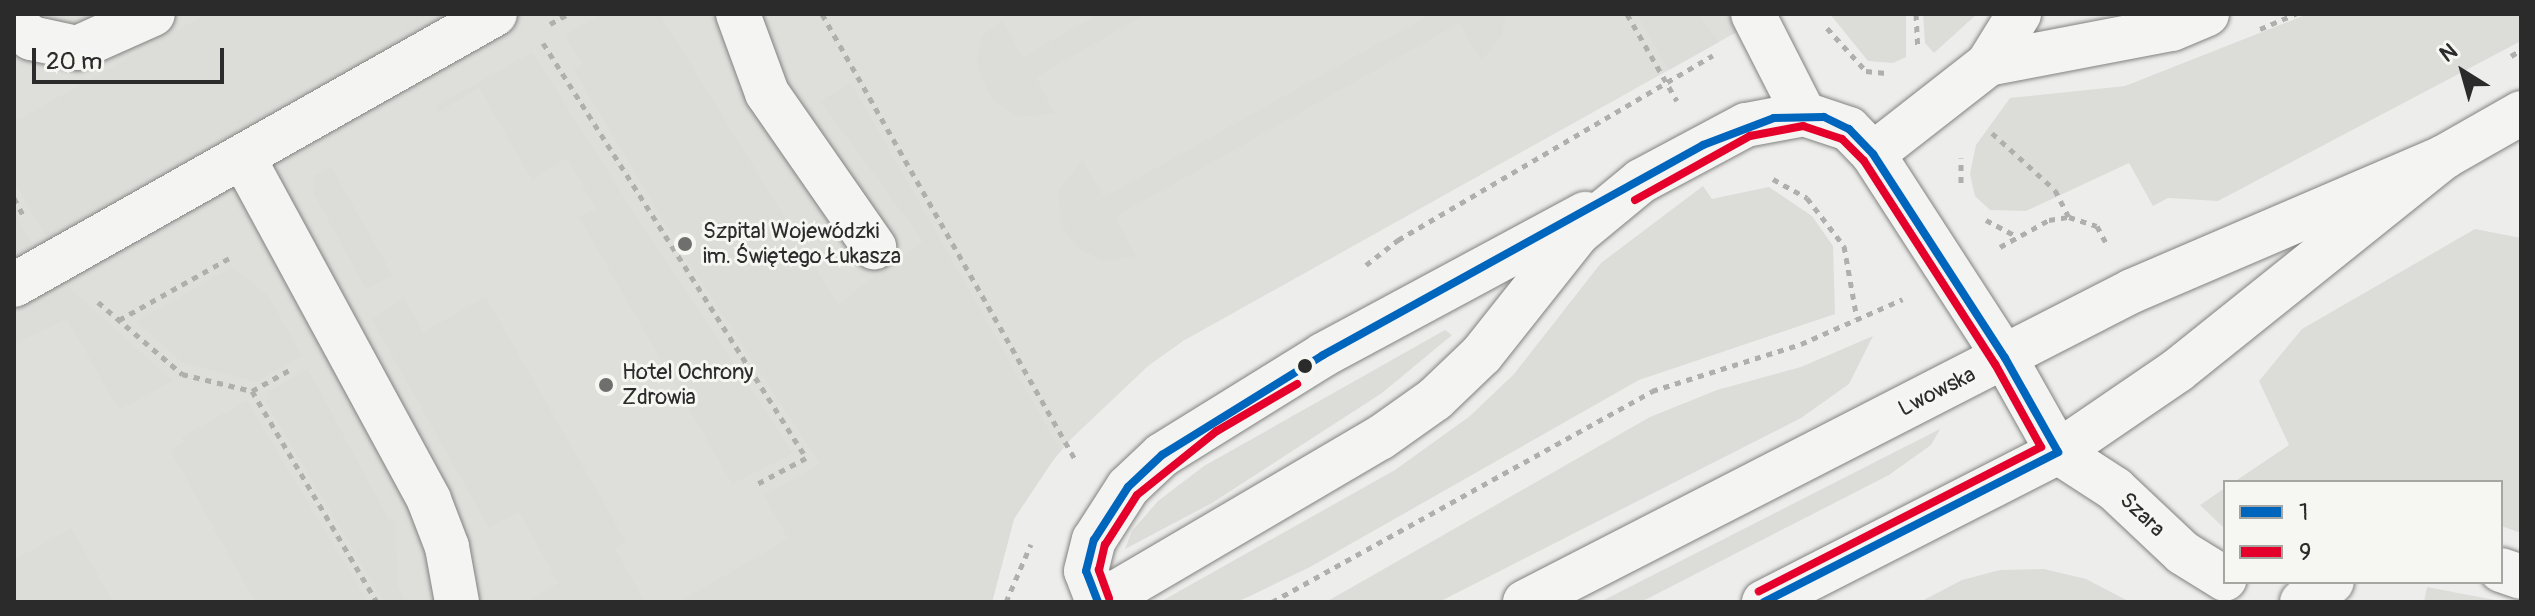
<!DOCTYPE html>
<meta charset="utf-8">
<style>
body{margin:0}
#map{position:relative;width:2535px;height:616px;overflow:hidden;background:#ededeb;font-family:Pangolin,sans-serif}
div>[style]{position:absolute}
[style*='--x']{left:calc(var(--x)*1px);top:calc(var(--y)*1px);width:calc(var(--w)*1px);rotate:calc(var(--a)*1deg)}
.built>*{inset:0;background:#dededb}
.green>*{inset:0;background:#dcdcd9}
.path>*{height:5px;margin-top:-2.5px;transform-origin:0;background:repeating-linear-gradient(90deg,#afafae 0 6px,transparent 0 12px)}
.roads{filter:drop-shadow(0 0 2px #828281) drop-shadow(0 0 2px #828281)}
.minor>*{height:44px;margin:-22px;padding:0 22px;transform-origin:22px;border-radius:22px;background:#f4f4f2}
.major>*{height:44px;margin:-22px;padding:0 22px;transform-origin:22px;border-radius:22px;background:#f4f4f2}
.bus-1>*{height:8px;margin:-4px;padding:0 4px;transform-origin:4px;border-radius:4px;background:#0065bd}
.bus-2>*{height:8px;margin:-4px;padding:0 4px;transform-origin:4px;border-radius:4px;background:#e4002b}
.dots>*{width:22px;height:22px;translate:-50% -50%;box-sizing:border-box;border:4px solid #f6f6f2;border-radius:50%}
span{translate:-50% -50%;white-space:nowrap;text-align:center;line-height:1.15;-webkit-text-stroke:6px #f6f6f2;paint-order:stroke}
.poi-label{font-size:22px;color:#2b2b2b}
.left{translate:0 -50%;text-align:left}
.street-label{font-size:22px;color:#2b2b2b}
.frame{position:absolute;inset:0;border:16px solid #2b2b2b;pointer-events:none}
.legend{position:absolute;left:2223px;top:480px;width:280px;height:104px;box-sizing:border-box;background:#f6f6f2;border:2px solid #a5a5a2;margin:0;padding:10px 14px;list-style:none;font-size:24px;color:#2b2b2b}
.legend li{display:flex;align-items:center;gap:16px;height:40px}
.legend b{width:40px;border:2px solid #a5a5a2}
.north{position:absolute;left:2423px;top:32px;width:80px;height:80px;-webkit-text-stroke:6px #f6f6f2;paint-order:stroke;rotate:323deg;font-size:22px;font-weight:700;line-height:32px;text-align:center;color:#2b2b2b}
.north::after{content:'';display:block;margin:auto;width:28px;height:36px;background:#2b2b2b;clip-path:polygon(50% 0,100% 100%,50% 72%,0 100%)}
.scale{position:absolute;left:32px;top:48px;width:192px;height:36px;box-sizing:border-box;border:4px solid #2b2b2b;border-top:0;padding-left:10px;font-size:24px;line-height:28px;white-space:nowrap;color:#2b2b2b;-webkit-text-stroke:6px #f6f6f2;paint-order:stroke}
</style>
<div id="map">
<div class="built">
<i style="clip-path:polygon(14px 14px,1769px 14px,1183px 341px,1148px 366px,1072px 438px,1031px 487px,1014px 519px,992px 602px,14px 602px)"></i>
</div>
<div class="green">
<i style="clip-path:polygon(206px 14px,446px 14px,47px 238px,14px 182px,14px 114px,18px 120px)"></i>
<i style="clip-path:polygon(601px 14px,660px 14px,838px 304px,923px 241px,820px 101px,851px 83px,1060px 450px,1014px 519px,992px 602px,679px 602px,788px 539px,764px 495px,820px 464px,688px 262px,574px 70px,582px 64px,565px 36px)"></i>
<i style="clip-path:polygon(1099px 14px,1146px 14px,1036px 77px,1055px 114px,1016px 117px,991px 98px,976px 63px,982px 37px,992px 27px,1002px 21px,1023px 57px)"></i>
<i style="clip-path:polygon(1431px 14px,1504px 14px,1505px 19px,1502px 35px,1481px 61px,1459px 23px,1115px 217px,1136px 256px,1104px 261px,1080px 250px,1069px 237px,1060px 220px,1059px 190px,1082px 160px,1104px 197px)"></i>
<i style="clip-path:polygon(1637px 14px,1699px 14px,1719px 42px,1669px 70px)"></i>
<i style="clip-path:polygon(1830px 14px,1906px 14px,1906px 57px,1893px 63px,1868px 61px)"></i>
<i style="clip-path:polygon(1923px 14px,1977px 14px,1934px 53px,1925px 43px)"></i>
<i style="clip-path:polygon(2308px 14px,2521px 14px,2521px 41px,2218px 201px,2168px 198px,2153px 206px,2129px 163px,2026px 211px,1990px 210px,1975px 196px,1970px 174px,1976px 145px,2010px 98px,2125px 86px)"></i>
<i style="clip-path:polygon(532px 52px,638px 219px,793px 453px,732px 484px,579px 217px,596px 209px,567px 158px,532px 180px,479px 88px,439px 112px,436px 106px)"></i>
<i style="clip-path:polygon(331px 167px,393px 276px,366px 289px,314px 194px,313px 176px)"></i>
<i style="clip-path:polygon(1703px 186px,1712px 199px,1769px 187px,1812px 216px,1833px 246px,1835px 314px,1639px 380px,1310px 567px,1248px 597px,1236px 602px,1160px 602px,1395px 470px,1470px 416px,1514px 374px,1601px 263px)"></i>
<i style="clip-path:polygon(14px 212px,33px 246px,14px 256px)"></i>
<i style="clip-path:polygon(2475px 229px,2521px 238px,2521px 533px,2501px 526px,2501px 482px,2234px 482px,2289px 445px,2259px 381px,2302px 329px)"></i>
<i style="clip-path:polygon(232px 267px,268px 295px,302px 356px,256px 382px,183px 363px,136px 322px)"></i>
<i style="clip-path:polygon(69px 287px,173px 381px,119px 410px,67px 319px,14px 344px,14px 317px)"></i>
<i style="clip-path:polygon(486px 297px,626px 542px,615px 549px,645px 602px,528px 602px,558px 583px,519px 512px,489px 528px,371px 318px,404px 298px,423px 332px)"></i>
<i style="clip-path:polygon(1445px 330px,1452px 335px,1382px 393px,1212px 503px,1125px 549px,1132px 531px,1158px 501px,1204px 466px)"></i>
<i style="clip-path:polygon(1873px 336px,1849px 384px,1801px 418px,1439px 602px,1326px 602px,1650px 417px,1717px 390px,1801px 367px)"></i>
<i style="clip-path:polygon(308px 369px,389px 520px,395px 518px,398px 587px,406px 602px,384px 602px,266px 402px,269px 391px)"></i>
<i style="clip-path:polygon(247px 401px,368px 602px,255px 602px,170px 450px,184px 442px,181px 437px)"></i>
<i style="clip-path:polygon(1940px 429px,1931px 445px,1889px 475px,1641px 602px,1600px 602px)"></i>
<i style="clip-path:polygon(2225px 488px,2225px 529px,2200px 505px)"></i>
<i style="clip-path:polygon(71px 528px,113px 602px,14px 602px,14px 560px)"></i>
<i style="clip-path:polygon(2044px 569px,2086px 579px,2130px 602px,1920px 602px,1962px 580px,2000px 570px)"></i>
<i style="clip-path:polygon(2427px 587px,2505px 602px,2424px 602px)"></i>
</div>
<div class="path">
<i style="--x:822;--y:14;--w:514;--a:60.39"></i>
<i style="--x:1627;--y:14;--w:100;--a:60.1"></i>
<i style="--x:1916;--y:14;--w:33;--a:87"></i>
<i style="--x:550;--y:24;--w:21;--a:-29"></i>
<i style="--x:1827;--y:28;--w:58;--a:47.8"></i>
<i style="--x:1866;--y:71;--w:20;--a:6"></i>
<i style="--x:2260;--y:29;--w:39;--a:-23"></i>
<i style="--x:543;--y:43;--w:491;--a:57.6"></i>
<i style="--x:806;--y:458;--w:55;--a:152"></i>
<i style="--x:2511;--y:56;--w:12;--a:-31"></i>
<i style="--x:1992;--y:133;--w:85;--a:42.1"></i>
<i style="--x:2055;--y:190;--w:30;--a:63"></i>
<i style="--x:1773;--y:179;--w:39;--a:29"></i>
<i style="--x:1807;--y:198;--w:61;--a:52.4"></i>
<i style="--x:1844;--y:246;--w:74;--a:79.9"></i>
<i style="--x:1961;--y:183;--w:25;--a:-90"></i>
<i style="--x:14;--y:198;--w:19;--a:62"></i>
<i style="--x:1986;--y:220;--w:34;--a:28"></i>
<i style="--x:2000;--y:247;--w:56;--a:-28.9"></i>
<i style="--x:2049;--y:220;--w:20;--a:-9"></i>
<i style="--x:2069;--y:217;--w:29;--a:18"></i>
<i style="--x:2097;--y:226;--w:19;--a:62"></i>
<i style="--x:1366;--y:265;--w:41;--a:-38"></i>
<i style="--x:1398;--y:240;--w:365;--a:-30.4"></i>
<i style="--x:98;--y:302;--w:111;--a:40.6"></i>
<i style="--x:182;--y:374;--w:72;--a:13.7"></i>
<i style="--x:252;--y:391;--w:245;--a:59.4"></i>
<i style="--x:119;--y:320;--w:131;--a:-29.3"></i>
<i style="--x:252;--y:391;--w:47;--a:-29.3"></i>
<i style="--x:1006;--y:602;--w:63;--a:-66.7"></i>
<i style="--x:1272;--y:602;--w:435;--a:-29"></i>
<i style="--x:1652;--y:391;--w:156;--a:-17.5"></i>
<i style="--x:1801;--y:344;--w:111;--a:-23.8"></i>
</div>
<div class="roads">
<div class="minor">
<i style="--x:738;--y:14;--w:84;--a:69.8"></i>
<i style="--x:767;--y:93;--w:188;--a:55.2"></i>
<i style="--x:1753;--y:14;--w:112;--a:63"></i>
<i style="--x:14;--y:24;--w:22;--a:39"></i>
<i style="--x:31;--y:38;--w:47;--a:12.3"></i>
<i style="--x:77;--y:48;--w:83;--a:-24.1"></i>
<i style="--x:1988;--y:64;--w:187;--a:-10.8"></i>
<i style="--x:2172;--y:29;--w:38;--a:-23"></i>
<i style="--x:1873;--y:154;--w:146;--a:-38"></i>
<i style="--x:1988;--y:64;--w:59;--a:-58.2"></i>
<i style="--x:243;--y:157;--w:390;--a:61.5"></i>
<i style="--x:429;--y:500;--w:50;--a:69"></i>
<i style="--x:447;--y:547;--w:56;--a:79.7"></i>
<i style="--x:14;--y:285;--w:552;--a:-29.4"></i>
<i style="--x:2501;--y:570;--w:21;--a:19"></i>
<i style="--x:1098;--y:602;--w:33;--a:-111"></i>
<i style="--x:1086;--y:571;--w:32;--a:-76"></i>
<i style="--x:1094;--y:540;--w:63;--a:-57.3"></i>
<i style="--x:1128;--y:487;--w:47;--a:-43.3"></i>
<i style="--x:1162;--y:455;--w:190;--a:-31.8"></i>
<i style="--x:1323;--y:355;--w:298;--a:-28.3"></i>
<i style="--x:1100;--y:602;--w:324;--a:-30.4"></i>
<i style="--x:1380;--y:438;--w:67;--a:-35.3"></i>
<i style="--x:1435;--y:399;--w:65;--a:-43.8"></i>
<i style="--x:1482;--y:354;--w:154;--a:-51.6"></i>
<i style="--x:1578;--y:233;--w:82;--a:-39.5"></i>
<i style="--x:1641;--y:181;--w:119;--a:-28.1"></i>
<i style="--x:1746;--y:125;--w:59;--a:-10.7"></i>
<i style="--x:1804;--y:114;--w:47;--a:18.4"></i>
<i style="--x:1849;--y:129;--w:35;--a:46"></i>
<i style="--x:1873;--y:154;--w:243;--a:57.1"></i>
<i style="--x:2005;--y:358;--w:108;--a:60.6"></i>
<i style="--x:2058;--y:452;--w:68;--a:33"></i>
<i style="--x:2115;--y:489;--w:93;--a:43.3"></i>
<i style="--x:2183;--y:553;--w:49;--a:31.8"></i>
<i style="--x:2302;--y:602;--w:36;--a:-34"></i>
</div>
<div class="major">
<i style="--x:1525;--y:602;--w:682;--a:-27.13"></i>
<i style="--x:2132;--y:291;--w:340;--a:-23.2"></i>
<i style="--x:1764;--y:602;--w:330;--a:-27"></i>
<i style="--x:2058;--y:452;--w:145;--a:-34.3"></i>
<i style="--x:2178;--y:370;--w:341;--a:-38.7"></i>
<i style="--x:2444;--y:157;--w:89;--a:-29.7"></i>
</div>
</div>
<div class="bus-1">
<i style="--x:1098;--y:602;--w:33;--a:-111"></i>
<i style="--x:1086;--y:571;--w:32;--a:-76"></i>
<i style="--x:1094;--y:540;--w:63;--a:-57.3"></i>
<i style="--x:1128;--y:487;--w:47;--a:-43.3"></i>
<i style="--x:1162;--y:455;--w:190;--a:-31.8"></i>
<i style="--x:1323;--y:355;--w:434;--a:-28.9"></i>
<i style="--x:1703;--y:145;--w:76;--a:-20.8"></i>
<i style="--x:1774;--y:118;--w:50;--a:-1.1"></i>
<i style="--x:1824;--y:117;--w:28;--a:26"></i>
<i style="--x:1849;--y:129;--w:35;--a:46"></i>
<i style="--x:1873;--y:154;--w:243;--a:57.1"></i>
<i style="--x:2005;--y:358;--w:108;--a:60.6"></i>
<i style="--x:1764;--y:602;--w:330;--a:-27"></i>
</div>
<div class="bus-2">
<i style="--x:1635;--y:200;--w:132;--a:-29.1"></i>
<i style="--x:1750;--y:136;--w:54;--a:-10.7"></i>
<i style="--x:1803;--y:126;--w:41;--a:18.4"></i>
<i style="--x:1842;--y:139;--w:31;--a:45"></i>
<i style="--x:1864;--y:161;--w:242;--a:57.2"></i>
<i style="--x:1995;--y:364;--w:95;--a:61"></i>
<i style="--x:2041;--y:447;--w:317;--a:152.9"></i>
<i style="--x:1109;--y:598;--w:30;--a:-110"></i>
<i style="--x:1099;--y:570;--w:26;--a:-77"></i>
<i style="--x:1105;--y:545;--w:59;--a:-57.4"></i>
<i style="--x:1137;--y:495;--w:102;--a:-38.7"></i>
<i style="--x:1217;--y:431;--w:93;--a:-30.4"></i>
</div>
<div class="dots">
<i style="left:685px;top:244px;background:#6f6f6e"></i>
<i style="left:1305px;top:366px;background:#2b2b2b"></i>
<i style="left:606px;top:385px;background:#6f6f6e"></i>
</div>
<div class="poi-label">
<span class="left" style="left:703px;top:244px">Szpital Wojewódzki<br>im. Świętego Łukasza</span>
<span class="left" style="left:622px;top:385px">Hotel Ochrony<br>Zdrowia</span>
</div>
<div class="street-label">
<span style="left:1937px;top:392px;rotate:-27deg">Lwowska</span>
<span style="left:2142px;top:515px;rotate:44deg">Szara</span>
</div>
<div class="frame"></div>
<ul class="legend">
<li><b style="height:10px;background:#0065bd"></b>1</li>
<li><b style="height:10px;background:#e4002b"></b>9</li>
</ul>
<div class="north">N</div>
<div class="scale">20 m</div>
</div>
